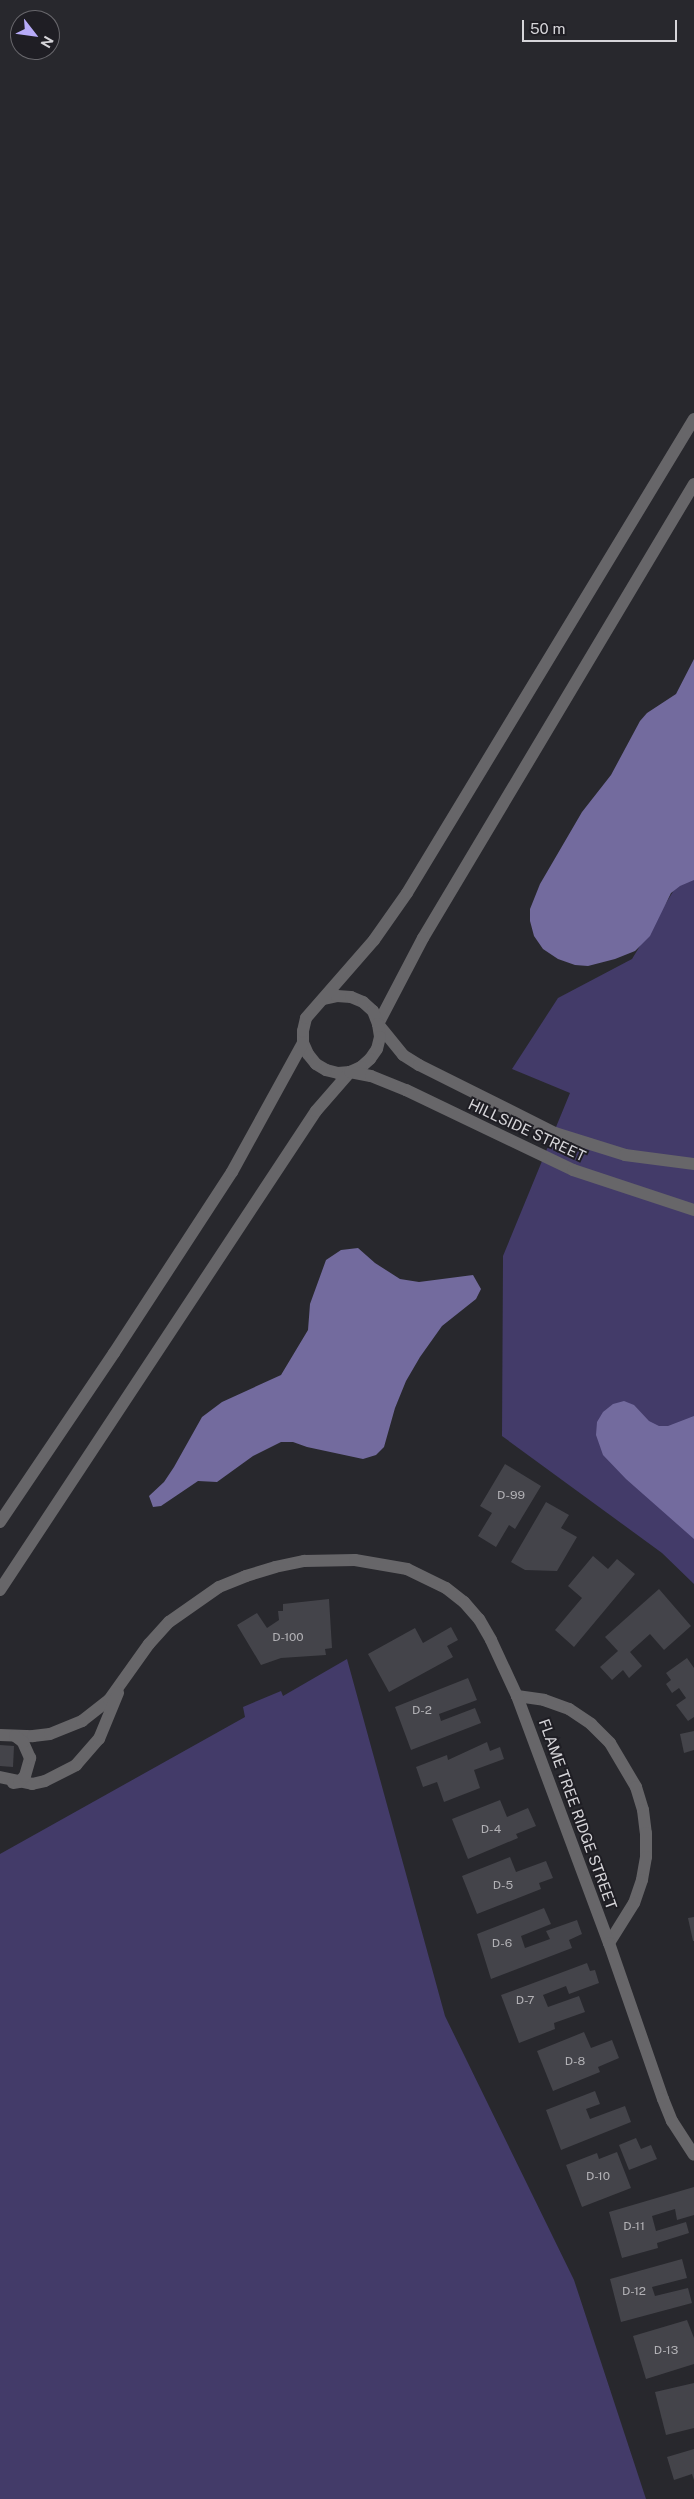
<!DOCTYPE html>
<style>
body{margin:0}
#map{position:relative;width:694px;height:2499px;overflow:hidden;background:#28282d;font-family:"Public Sans",sans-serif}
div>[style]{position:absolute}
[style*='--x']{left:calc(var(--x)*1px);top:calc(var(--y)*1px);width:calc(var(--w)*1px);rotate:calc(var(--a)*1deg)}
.green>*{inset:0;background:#433b69}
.water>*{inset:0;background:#736b9e}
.building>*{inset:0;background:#44444a}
.minor>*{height:12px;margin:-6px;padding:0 6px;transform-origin:6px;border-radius:6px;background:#676669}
span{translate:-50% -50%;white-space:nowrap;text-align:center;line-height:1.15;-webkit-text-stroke:4px #1f1e24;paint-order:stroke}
.number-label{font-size:12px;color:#b2b1b5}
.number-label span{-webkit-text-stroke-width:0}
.street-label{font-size:15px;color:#d6d5d9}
.north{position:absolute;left:10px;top:10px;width:50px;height:50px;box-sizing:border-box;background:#1f1e24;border:1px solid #68676c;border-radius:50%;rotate:120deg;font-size:14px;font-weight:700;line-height:20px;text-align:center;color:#d6d5d9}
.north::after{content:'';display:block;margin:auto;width:18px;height:22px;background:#b7abf8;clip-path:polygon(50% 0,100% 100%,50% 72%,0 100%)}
.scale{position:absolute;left:522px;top:20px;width:155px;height:22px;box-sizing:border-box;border:2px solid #d6d5d9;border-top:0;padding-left:6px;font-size:15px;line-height:18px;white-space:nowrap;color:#d6d5d9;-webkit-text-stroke:4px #1f1e24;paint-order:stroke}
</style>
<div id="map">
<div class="green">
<i style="clip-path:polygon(694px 857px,694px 1584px,662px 1553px,502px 1436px,503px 1256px,570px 1093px,512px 1069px,558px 998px,632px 959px)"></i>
<i style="clip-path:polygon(347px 1659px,445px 2016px,574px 2280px,646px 2499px,0 2499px,0 1854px,245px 1717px,243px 1707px,281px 1691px,283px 1696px)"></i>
</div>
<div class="water">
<i style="clip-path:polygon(694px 659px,694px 880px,680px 886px,671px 893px,650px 936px,635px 951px,615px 959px,588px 966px,575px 965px,558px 959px,543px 949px,534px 936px,530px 921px,530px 909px,540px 884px,582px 812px,611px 775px,640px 721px,647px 713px,676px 694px)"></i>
<i style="clip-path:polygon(358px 1248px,375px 1263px,400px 1279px,419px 1282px,473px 1275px,481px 1289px,476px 1299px,442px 1326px,420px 1357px,406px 1381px,395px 1408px,384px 1447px,376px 1455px,363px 1459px,307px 1447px,293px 1442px,281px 1442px,253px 1456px,217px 1482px,198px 1481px,161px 1506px,153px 1507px,149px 1496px,164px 1482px,174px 1467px,202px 1417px,222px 1402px,281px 1375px,308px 1330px,310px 1304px,326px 1260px,341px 1250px)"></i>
<i style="clip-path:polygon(624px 1401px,634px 1405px,649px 1421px,659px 1426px,668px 1426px,694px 1416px,694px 1539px,626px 1479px,603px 1455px,596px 1435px,597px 1422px,603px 1412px,613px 1404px)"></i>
</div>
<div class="building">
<i style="clip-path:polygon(505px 1464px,541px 1486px,515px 1529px,509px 1525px,496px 1547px,478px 1536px,492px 1513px,480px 1506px)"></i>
<i style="clip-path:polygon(546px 1502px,569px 1515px,561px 1528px,577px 1537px,557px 1571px,525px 1570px,511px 1562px)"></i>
<i style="clip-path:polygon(593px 1556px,608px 1569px,617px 1559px,635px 1574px,574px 1647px,555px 1630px,582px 1598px,568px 1586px)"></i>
<i style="clip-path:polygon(659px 1589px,691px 1626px,664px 1650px,650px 1634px,630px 1652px,642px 1666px,629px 1678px,623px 1670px,612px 1680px,600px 1667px,618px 1651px,605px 1637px)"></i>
<i style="clip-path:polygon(329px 1599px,332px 1648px,325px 1649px,326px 1655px,281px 1658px,261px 1665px,237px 1625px,257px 1613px,267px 1628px,279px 1620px,278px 1611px,283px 1611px,283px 1604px)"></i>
<i style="clip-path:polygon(451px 1627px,458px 1640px,447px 1646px,453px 1657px,389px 1692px,368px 1654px,415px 1628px,423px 1643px)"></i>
<i style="clip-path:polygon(687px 1658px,694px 1668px,694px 1717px,688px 1721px,676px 1705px,686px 1698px,679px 1688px,672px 1693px,666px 1684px,671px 1680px,666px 1673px)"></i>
<i style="clip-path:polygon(468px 1678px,477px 1700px,439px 1714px,441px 1721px,475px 1708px,481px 1723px,411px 1750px,395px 1707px)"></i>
<i style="clip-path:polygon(694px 1731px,694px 1750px,684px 1753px,680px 1734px)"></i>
<i style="clip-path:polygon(487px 1742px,490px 1751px,500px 1747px,504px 1759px,474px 1770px,480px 1788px,444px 1802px,437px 1782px,423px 1787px,416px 1767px,447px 1755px,448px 1760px)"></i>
<i style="clip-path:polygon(0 1745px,14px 1746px,13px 1767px,0 1766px)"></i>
<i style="clip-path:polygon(500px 1800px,507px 1817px,528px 1808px,536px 1826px,516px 1834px,518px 1838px,468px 1859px,452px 1819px)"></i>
<i style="clip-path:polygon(510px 1857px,516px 1872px,546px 1861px,553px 1878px,539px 1883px,541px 1889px,477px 1914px,462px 1876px)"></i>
<i style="clip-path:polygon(544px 1908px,551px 1924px,521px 1936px,525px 1948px,550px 1939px,546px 1931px,577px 1920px,582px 1934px,569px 1940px,572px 1948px,491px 1979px,477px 1934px)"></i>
<i style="clip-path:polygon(694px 1917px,694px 1941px,693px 1941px,688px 1918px)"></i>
<i style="clip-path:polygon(587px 1963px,590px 1971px,595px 1970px,599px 1983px,569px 1994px,566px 1986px,543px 1995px,548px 2007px,579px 1996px,585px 2012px,554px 2023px,555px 2029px,519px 2043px,501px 1995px)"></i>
<i style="clip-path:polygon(584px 2032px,591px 2048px,612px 2040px,619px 2058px,598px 2067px,600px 2072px,553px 2091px,537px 2051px)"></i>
<i style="clip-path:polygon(595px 2091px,600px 2104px,586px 2109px,590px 2119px,625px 2106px,631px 2122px,561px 2150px,546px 2110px)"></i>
<i style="clip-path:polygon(636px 2138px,641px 2149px,651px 2145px,657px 2159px,629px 2170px,619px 2145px)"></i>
<i style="clip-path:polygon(617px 2152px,631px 2188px,582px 2207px,566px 2165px,597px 2153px,599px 2159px)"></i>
<i style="clip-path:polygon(694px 2187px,694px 2215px,677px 2220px,675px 2209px,652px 2216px,656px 2231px,686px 2222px,689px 2233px,657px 2243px,658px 2248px,622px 2258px,609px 2212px)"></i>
<i style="clip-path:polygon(682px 2259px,687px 2278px,652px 2287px,655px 2296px,688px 2288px,692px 2303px,621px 2322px,610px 2279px)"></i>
<i style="clip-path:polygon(687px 2320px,694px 2338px,694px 2364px,646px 2379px,633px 2336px)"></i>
<i style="clip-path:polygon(694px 2383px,694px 2428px,666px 2435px,655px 2392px)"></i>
<i style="clip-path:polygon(694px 2449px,694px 2480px,692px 2474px,674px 2480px,667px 2457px)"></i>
</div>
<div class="minor">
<i style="--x:694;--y:484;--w:529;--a:120.83"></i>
<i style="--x:423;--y:938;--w:97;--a:117.6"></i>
<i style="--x:378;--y:1024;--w:40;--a:51"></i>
<i style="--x:403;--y:1055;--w:19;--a:32"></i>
<i style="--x:419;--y:1065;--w:152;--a:26.6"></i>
<i style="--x:555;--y:1133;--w:73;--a:17.4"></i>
<i style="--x:625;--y:1155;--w:70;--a:7.4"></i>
<i style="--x:324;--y:999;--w:13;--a:-13"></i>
<i style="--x:337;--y:996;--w:14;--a:4"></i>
<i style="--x:351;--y:997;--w:13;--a:23"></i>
<i style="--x:363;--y:1002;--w:13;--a:42"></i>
<i style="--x:373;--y:1011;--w:14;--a:69"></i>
<i style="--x:378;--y:1024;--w:13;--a:81"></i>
<i style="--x:380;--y:1037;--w:12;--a:104"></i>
<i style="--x:377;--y:1049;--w:12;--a:125"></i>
<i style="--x:370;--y:1059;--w:12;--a:138"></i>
<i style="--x:361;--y:1067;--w:12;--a:156"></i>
<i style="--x:350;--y:1072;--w:12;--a:175"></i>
<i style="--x:338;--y:1073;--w:12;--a:-166"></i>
<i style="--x:326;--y:1070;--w:12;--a:-149"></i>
<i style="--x:316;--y:1064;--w:13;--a:-129"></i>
<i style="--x:308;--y:1054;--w:12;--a:-114"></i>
<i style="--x:303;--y:1043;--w:12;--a:-90"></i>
<i style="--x:303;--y:1031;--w:13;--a:-77"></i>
<i style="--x:306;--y:1018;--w:103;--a:-48.9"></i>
<i style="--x:374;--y:940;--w:57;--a:-54.9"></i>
<i style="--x:407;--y:893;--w:554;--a:-58.81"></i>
<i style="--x:0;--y:1522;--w:204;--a:-56"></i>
<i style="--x:114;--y:1353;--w:216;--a:-56.9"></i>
<i style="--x:232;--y:1172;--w:147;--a:-61.2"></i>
<i style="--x:0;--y:1590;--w:574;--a:-56.59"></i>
<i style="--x:316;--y:1111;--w:52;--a:-48.9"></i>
<i style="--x:350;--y:1072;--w:21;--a:11"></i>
<i style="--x:371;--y:1076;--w:38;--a:22"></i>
<i style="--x:406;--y:1090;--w:185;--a:25.6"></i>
<i style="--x:573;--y:1170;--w:127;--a:18.3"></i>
<i style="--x:517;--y:1696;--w:27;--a:8"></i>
<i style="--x:544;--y:1700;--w:27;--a:20"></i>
<i style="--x:569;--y:1709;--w:27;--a:34"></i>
<i style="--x:591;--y:1724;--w:27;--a:45"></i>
<i style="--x:610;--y:1743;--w:51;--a:59.4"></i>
<i style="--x:636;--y:1787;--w:24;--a:73"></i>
<i style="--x:643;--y:1810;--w:23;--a:83"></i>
<i style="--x:646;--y:1833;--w:24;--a:90"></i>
<i style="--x:646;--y:1857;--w:23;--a:100"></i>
<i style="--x:642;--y:1880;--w:24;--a:109"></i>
<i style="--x:634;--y:1903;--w:47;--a:122"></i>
<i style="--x:0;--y:1735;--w:33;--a:2"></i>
<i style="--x:33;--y:1736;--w:17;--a:-7"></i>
<i style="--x:50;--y:1734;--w:35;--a:-22"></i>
<i style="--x:82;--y:1721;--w:34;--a:-38"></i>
<i style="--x:109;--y:1700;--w:69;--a:-54.5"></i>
<i style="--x:149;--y:1644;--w:30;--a:-48"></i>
<i style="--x:169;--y:1622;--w:61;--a:-35"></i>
<i style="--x:219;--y:1587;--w:29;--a:-22"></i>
<i style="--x:246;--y:1576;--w:30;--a:-17"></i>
<i style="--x:275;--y:1567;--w:30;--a:-12"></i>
<i style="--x:304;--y:1561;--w:51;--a:-1.1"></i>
<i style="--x:355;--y:1560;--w:53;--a:9.8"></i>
<i style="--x:407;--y:1569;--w:43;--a:26"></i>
<i style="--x:446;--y:1588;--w:23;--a:38"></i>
<i style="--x:464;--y:1602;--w:23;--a:49"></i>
<i style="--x:479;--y:1619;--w:24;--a:60"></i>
<i style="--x:491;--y:1640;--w:62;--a:65.1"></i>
<i style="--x:517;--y:1696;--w:264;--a:69.6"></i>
<i style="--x:609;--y:1943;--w:165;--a:70.9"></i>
<i style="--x:663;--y:2099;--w:24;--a:68"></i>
<i style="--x:672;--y:2121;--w:40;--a:57.1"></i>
<i style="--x:0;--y:1777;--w:33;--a:12"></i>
<i style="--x:32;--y:1784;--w:13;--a:-13"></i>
<i style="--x:45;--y:1781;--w:35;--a:-27"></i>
<i style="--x:76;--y:1765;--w:35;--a:-49"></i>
<i style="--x:99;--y:1739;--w:50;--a:-67.6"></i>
<i style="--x:13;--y:1783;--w:6;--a:-9"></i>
<i style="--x:19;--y:1782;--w:8;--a:-45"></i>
<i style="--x:25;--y:1776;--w:19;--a:-74"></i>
<i style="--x:30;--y:1758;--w:17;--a:-114"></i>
<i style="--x:23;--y:1742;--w:10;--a:-143"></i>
</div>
<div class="number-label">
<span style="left:511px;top:1496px">D-99</span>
<span style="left:288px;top:1638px">D-100</span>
<span style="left:422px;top:1711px">D-2</span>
<span style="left:491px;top:1830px">D-4</span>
<span style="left:503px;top:1886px">D-5</span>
<span style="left:502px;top:1944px">D-6</span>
<span style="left:525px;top:2001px">D-7</span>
<span style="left:575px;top:2062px">D-8</span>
<span style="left:598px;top:2177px">D-10</span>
<span style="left:634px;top:2227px">D-11</span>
<span style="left:634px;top:2292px">D-12</span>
<span style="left:666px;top:2351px">D-13</span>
</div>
<div class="street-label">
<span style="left:527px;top:1130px;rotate:25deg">HILLSIDE STREET</span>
<span style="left:578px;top:1814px;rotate:70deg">FLAME TREE RIDGE STREET</span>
</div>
<div class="north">N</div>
<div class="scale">50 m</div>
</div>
